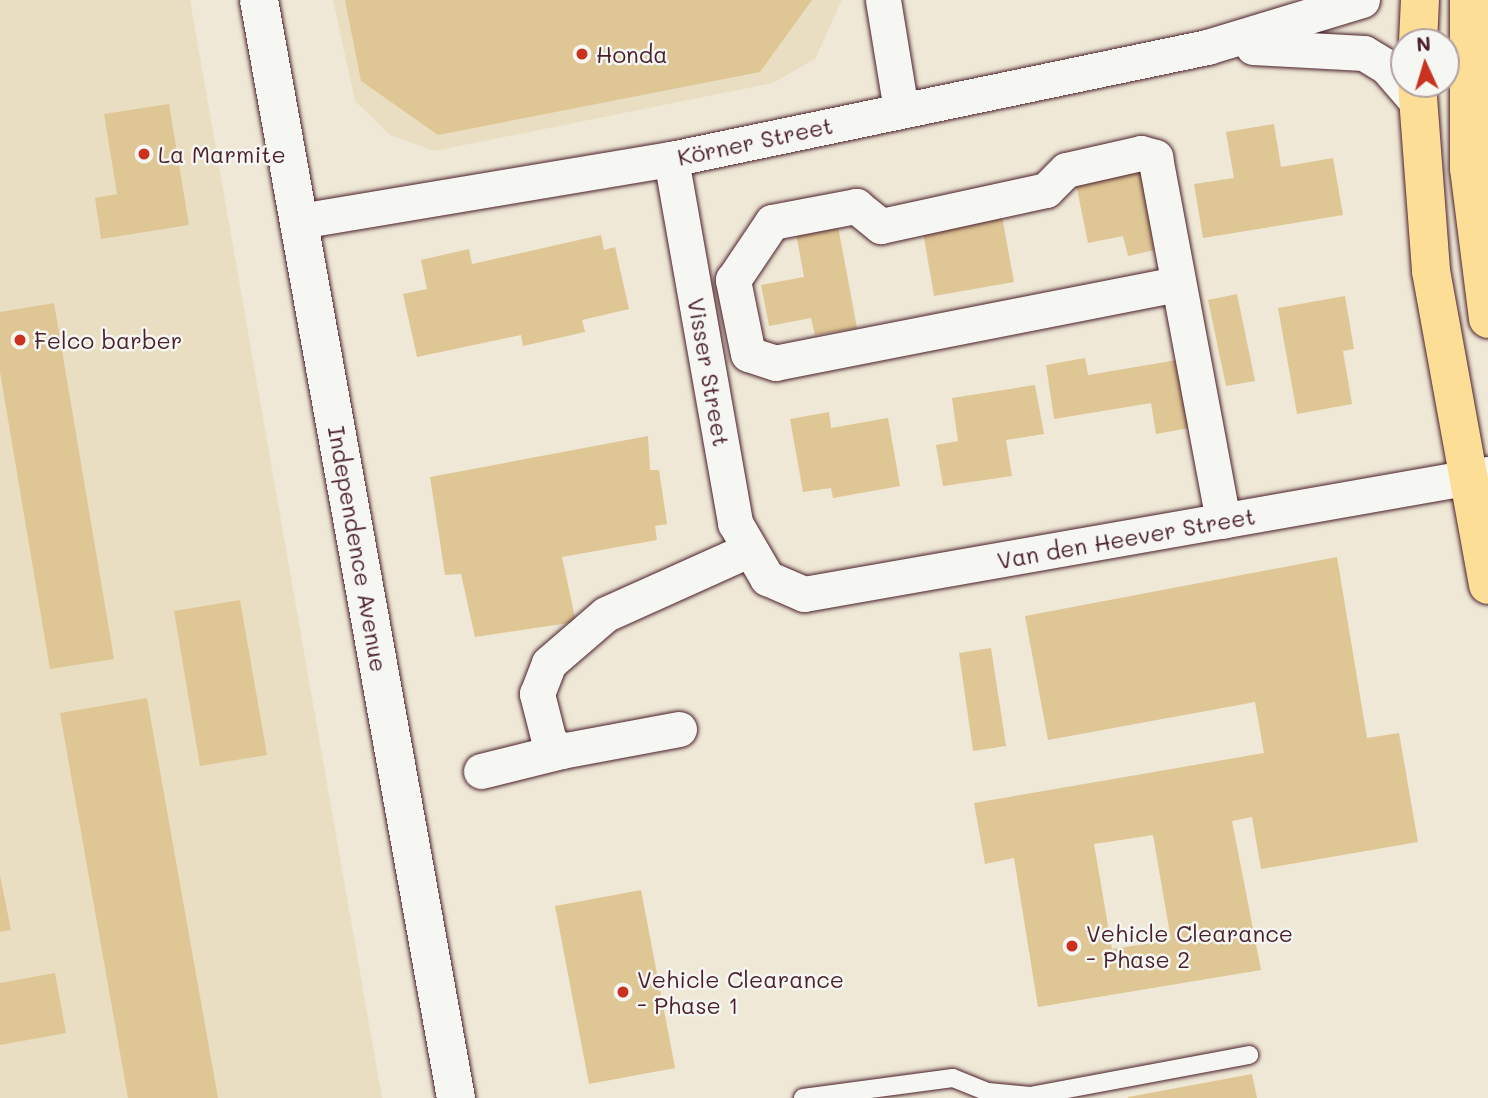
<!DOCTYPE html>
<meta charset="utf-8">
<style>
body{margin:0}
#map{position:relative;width:1488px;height:1098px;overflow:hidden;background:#efe8d6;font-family:Mali,sans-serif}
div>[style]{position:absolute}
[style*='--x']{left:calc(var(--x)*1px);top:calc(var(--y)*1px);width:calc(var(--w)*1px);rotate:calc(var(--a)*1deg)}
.built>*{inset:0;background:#eadec2}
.building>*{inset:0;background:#dfc695}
.roads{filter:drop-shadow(0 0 2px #4a1f2b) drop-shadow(0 0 2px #4a1f2b)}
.lane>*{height:18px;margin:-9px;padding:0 9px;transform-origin:9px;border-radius:9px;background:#f6f6f2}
.street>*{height:35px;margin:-17.5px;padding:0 17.5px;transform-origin:17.5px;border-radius:17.5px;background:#f6f6f2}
.secondary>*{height:38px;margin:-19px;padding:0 19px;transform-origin:19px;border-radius:19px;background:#f6f6f2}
.primary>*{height:38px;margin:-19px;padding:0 19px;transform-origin:19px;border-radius:19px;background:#fdde96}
.dots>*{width:19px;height:19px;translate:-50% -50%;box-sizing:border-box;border:4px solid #f6f6f2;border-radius:50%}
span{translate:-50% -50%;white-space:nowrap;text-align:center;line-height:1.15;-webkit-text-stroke:5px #f6f6f2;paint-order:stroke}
.poi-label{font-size:23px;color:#4a1f2b}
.left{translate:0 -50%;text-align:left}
.street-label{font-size:23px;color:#4a1f2b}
.north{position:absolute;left:1390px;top:28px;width:70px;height:70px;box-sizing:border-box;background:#f6f6f2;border:2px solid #b1a0a2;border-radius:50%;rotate:356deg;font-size:19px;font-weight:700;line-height:28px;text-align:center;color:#4a1f2b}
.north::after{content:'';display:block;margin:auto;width:24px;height:32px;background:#c8321e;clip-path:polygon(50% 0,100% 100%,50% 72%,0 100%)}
</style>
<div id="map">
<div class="built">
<i style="clip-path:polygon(0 0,190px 0,382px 1098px,0 1098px)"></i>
<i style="clip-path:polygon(333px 0,842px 0,815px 59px,773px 83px,434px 151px,390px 135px,355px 101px)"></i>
</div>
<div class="building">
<i style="clip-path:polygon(345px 0,812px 0,760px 72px,438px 135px,361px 81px)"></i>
<i style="clip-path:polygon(169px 104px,189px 225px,101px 239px,95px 198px,117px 194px,104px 114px)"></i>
<i style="clip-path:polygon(1274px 124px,1281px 167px,1333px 158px,1343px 215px,1203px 238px,1194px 184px,1234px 178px,1226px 132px)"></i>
<i style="clip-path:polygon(1147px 170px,1163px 248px,1128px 256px,1123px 236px,1088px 243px,1076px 184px)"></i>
<i style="clip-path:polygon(1001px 211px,1014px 282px,934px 296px,922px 226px)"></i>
<i style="clip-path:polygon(837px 221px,857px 328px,815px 335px,811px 318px,769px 326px,761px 285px,804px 277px,795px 228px)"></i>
<i style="clip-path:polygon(601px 235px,604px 250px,615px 247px,629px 309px,582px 320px,585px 332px,523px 346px,521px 335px,417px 357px,403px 294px,427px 289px,421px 260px,469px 249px,472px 264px)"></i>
<i style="clip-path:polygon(1237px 294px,1255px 381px,1226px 386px,1208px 300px)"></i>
<i style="clip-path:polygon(1345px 296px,1354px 349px,1343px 351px,1352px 404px,1297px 414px,1278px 308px)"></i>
<i style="clip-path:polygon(54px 303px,114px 659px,50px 669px,0 372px,0 312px)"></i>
<i style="clip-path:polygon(1085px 358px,1088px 375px,1183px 359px,1195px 427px,1156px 434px,1151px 403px,1054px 419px,1046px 365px)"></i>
<i style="clip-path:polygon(1035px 385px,1044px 434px,1006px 440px,1012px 476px,943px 486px,936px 445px,958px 441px,952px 398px)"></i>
<i style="clip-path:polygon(829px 412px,831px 428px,888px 418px,900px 486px,833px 498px,831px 488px,803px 492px,790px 419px)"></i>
<i style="clip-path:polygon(648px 436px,650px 470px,659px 470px,667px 524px,655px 526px,657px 540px,562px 557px,576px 622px,475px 637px,461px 574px,445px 575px,430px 477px)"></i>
<i style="clip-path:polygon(evenodd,1337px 557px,1367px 738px,1399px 733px,1418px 842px,1261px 869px,1252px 817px,1232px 821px,1261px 970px,1038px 1007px,1014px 858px,985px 864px,974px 803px,1264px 753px,1255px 702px,1048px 740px,1025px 616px,1337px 557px,1153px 835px,1171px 940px,1112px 949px,1094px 844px,1153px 835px)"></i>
<i style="clip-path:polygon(240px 600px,267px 755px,200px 766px,174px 611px)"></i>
<i style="clip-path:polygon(991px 648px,1006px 746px,973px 751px,959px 653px)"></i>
<i style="clip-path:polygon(147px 698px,218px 1098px,128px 1098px,60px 713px)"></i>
<i style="clip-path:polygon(0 875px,11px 930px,0 932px)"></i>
<i style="clip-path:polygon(641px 890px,675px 1068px,589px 1084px,555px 906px)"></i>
<i style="clip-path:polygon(55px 973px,66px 1033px,0 1045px,0 983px)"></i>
<i style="clip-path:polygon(1252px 1074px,1257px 1098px,1128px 1098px,1128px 1097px)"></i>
</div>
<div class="roads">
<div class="lane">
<i style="--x:803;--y:1098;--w:151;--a:-7.6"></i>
<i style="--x:953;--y:1078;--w:38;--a:22"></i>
<i style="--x:988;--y:1092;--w:42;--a:5.4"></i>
<i style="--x:1030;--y:1096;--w:223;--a:-10.6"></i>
</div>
<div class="street">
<i style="--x:883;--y:0;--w:111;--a:80.7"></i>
<i style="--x:1253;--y:47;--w:111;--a:3.1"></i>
<i style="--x:1364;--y:53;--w:26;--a:31"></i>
<i style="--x:1386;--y:66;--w:48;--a:49.3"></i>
<i style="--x:671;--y:159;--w:370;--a:80"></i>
<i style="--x:735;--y:523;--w:64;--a:59.8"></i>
<i style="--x:767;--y:578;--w:40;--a:23.4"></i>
<i style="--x:804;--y:594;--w:694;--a:-9.95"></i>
<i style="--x:299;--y:221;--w:377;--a:-9.5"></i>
<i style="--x:671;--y:159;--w:548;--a:-11.8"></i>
<i style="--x:1207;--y:47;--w:162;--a:-16.9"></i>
<i style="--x:1177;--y:284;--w:409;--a:168.9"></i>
<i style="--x:776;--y:363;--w:29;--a:-162"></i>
<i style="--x:748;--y:354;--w:76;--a:-101.5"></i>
<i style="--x:733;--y:280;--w:70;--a:-56.1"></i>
<i style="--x:772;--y:222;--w:86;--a:-10.8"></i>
<i style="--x:856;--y:206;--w:32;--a:39"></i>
<i style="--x:881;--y:226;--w:169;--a:-12.3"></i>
<i style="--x:1046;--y:190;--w:28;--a:-45"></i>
<i style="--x:1066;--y:170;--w:77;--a:-12.8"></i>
<i style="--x:1141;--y:153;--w:15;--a:16"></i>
<i style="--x:1155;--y:157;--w:370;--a:79.4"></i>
<i style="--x:679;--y:729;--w:120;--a:169.4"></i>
<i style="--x:561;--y:751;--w:16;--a:-140"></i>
<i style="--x:549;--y:741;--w:49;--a:-104.3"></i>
<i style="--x:537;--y:694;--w:33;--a:-69"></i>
<i style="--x:549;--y:663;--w:75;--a:-40.7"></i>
<i style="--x:606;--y:614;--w:154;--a:-24.2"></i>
<i style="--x:481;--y:771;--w:82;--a:-14"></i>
</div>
<div class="secondary">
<i style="--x:259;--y:0;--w:1116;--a:79.83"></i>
</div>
<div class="primary">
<i style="--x:1469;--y:0;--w:168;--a:90"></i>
<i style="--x:1469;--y:168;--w:152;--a:82.8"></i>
<i style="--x:1418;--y:42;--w:42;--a:-87.3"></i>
<i style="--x:1417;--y:84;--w:188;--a:85.7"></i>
<i style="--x:1431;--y:271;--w:319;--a:79.7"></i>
</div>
</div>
<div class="dots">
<i style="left:582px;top:54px;background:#c8321e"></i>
<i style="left:144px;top:154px;background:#c8321e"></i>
<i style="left:20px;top:340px;background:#c8321e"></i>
<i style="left:1072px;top:946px;background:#c8321e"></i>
<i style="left:623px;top:992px;background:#c8321e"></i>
</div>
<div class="poi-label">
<span class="left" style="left:596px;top:54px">Honda</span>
<span class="left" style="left:158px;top:154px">La Marmite</span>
<span class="left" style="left:34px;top:340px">Felco barber</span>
<span class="left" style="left:1086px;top:946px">Vehicle Clearance<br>- Phase 2</span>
<span class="left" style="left:637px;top:992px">Vehicle Clearance<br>- Phase 1</span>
</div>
<div class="street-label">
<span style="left:755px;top:141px;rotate:-12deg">Körner Street</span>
<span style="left:709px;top:372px;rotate:80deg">Visser Street</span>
<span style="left:1126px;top:538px;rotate:-10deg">Van den Heever Street</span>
<span style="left:358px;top:549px;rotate:80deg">Independence Avenue</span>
</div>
<div class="north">N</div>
</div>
